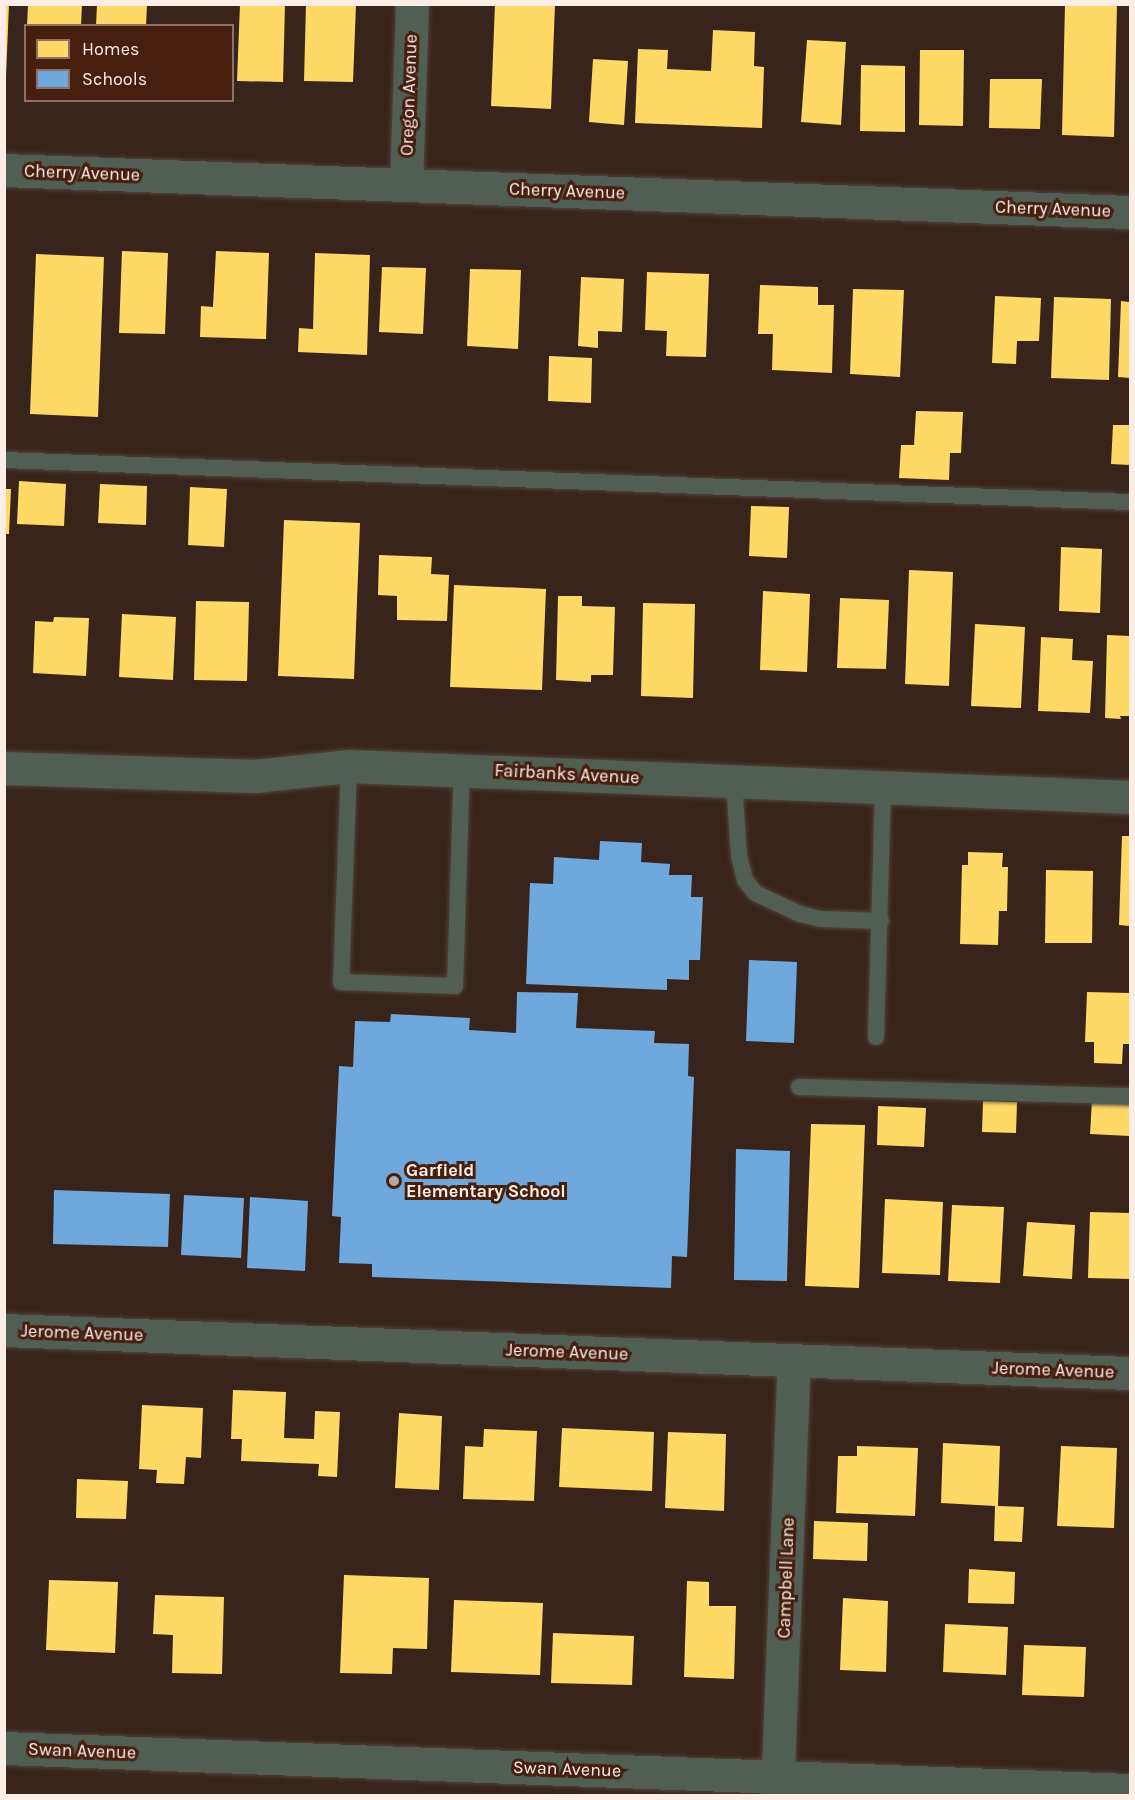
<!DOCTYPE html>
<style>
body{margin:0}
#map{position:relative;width:1135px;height:1800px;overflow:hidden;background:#39241c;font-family:Karla,sans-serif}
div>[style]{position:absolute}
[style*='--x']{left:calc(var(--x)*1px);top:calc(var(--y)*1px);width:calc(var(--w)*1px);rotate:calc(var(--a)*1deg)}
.homes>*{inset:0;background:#ffd966}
.schools>*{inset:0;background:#6fa8dc}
.roads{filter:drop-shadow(0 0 2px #52413b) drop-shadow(0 0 2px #52413b)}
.service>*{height:16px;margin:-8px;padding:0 8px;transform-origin:8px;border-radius:8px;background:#505e54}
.minor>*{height:33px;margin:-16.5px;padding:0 16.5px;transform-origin:16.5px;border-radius:16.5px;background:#505e54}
.dots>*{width:16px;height:16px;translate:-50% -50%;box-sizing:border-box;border:3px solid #461f0f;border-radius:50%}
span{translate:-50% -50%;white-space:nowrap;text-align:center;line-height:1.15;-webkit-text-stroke:6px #461f0f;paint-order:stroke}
.street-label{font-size:18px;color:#fdede7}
.poi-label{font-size:18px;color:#fdede7;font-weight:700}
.left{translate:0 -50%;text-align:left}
.frame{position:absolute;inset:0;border:6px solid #fdede7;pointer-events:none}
.legend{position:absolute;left:24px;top:24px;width:210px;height:78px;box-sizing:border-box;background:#461f0f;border:2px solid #8f7165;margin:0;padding:8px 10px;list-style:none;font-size:18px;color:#fdede7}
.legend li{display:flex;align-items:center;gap:12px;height:30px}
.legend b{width:30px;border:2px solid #8f7165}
</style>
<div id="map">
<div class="homes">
<i style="clip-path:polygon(4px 4px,9px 4px,6px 77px,4px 77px)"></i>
<i style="clip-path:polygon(28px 4px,82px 4px,81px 26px,27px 26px)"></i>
<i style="clip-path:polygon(97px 4px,147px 4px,146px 26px,96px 26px)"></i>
<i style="clip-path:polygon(240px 4px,285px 4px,283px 82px,237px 81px)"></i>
<i style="clip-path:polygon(306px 4px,356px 4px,353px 82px,304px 81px)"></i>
<i style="clip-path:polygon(495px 4px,555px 4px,551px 109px,491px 106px)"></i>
<i style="clip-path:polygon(1065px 4px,1117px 4px,1114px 137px,1062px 135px)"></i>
<i style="clip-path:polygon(713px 30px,755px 32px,754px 66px,764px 67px,762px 128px,635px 123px,638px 49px,668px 50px,667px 69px,711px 71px)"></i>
<i style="clip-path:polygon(807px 40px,846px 42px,841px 125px,801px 122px)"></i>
<i style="clip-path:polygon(920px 50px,964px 50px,963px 126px,919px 125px)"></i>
<i style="clip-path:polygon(593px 59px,628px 61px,624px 125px,589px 122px)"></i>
<i style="clip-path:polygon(861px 65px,905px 66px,905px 132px,860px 131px)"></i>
<i style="clip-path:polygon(990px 79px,1042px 79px,1040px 129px,989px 128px)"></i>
<i style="clip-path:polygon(122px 251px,168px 253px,165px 334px,119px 333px)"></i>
<i style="clip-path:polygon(216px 251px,269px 253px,266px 339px,200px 337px,201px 306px,213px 307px)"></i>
<i style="clip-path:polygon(315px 253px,370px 255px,367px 355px,298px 352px,299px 328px,313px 329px)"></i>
<i style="clip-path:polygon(36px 254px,104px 257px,98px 417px,30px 414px)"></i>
<i style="clip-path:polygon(382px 267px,426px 268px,423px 334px,379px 332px)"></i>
<i style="clip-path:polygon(470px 269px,521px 270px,518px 349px,467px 346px)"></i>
<i style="clip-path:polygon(647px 272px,709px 274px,706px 357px,666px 356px,667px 331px,645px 330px)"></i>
<i style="clip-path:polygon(581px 277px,624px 279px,622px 332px,598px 331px,598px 348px,578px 346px)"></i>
<i style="clip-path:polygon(760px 285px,818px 287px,818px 305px,834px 305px,832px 373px,772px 370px,773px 334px,758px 334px)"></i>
<i style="clip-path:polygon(853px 289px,904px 290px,900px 377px,850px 374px)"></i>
<i style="clip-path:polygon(995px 296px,1041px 298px,1039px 341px,1017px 341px,1016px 364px,992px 363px)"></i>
<i style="clip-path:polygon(1054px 297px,1111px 299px,1109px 380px,1051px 378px)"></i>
<i style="clip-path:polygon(1121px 301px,1130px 302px,1130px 378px,1118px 377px)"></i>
<i style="clip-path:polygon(549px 356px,592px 358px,591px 403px,548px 401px)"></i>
<i style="clip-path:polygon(916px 411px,963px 412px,961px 453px,950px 453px,949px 480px,899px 478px,901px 445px,914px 445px)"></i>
<i style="clip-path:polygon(1113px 425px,1130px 425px,1130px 465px,1111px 464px)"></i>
<i style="clip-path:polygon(19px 481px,66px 484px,64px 526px,17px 524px)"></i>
<i style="clip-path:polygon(100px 484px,147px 486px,146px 525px,98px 523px)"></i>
<i style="clip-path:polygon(190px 487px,227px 489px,224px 547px,188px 545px)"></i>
<i style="clip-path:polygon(4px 489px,11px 489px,9px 534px,4px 534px)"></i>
<i style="clip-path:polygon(751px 506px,789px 507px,787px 558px,749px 556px)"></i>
<i style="clip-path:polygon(284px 520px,360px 523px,354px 679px,278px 676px)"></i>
<i style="clip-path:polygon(1061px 547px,1102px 549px,1100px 613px,1059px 611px)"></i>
<i style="clip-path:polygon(379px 555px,432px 557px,431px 574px,449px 575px,447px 621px,397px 620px,397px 596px,378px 595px)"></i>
<i style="clip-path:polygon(909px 570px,953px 572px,949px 686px,905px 684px)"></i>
<i style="clip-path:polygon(454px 585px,546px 589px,542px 690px,450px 687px)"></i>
<i style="clip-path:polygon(763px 591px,810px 594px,807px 672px,760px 670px)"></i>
<i style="clip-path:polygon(558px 596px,582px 596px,582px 606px,615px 607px,613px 675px,591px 675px,591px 682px,556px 680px)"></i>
<i style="clip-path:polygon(840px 598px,889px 600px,886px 669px,837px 668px)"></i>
<i style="clip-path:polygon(196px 601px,249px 602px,247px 681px,194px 680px)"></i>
<i style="clip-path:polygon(643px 603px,695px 604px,693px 698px,641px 696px)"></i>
<i style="clip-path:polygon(122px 614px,176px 617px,173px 680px,119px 677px)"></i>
<i style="clip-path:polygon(54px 617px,89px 618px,86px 676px,33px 673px,35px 621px,53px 622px)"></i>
<i style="clip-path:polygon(975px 624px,1025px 627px,1021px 708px,971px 706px)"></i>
<i style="clip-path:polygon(1107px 635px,1130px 636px,1130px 716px,1120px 716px,1121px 719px,1105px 718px)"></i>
<i style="clip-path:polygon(1041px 637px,1073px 639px,1072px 660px,1093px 661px,1090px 713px,1038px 711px)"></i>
<i style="clip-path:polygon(1122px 836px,1130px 836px,1130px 926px,1119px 925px)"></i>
<i style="clip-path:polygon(968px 852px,1003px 853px,1002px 867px,1008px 867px,1007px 911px,999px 911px,998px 945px,960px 944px,962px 865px,968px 865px)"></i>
<i style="clip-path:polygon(1046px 870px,1093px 871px,1092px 943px,1045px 943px)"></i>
<i style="clip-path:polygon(1087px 992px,1130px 993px,1130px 1044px,1123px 1044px,1122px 1064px,1094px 1063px,1094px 1042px,1085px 1042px)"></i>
<i style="clip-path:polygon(983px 1101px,1017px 1102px,1016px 1133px,982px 1132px)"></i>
<i style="clip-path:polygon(1092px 1101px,1130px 1103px,1130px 1136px,1090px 1134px)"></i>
<i style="clip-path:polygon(878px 1106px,926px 1108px,924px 1147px,877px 1145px)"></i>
<i style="clip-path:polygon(811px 1124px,865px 1125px,859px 1288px,805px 1286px)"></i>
<i style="clip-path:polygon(885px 1199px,943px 1202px,940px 1275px,882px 1273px)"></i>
<i style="clip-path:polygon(952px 1205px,1004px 1207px,1000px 1283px,948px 1281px)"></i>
<i style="clip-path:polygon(1090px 1212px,1130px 1213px,1130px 1279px,1088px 1278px)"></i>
<i style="clip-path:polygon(1027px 1222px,1075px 1225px,1072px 1279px,1023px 1276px)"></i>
<i style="clip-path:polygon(233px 1390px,286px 1392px,284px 1438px,314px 1439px,315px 1411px,340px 1412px,337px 1477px,318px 1476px,319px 1464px,241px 1461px,242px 1439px,231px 1439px)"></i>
<i style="clip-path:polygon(142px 1405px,203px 1408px,201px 1458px,186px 1457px,184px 1484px,156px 1483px,157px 1470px,139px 1469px)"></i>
<i style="clip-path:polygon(399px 1413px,442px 1416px,439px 1490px,395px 1488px)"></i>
<i style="clip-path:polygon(562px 1428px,654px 1432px,652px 1491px,559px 1487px)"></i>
<i style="clip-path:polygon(484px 1429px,537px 1431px,534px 1501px,463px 1499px,465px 1446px,483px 1447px)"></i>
<i style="clip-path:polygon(668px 1432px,726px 1434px,724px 1511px,665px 1508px)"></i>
<i style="clip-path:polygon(943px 1443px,1000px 1446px,998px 1506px,1024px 1507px,1022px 1542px,994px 1541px,995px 1506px,941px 1503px)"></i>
<i style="clip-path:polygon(857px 1446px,918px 1448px,915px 1516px,836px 1513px,838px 1456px,857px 1456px)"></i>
<i style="clip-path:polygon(1061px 1446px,1117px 1448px,1114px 1528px,1057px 1526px)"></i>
<i style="clip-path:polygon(77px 1479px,128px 1481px,126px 1519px,76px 1518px)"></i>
<i style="clip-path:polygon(814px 1521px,868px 1523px,867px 1561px,813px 1559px)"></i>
<i style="clip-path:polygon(969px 1569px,1015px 1572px,1014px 1604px,968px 1603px)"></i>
<i style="clip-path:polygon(344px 1575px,429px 1578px,427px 1649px,393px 1648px,392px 1674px,340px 1673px)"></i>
<i style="clip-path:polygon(49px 1580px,118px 1582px,115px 1653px,46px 1650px)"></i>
<i style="clip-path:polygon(687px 1581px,709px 1582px,709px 1606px,736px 1606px,734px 1679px,684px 1677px)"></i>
<i style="clip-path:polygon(155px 1595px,224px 1597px,222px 1674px,172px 1673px,173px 1635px,153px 1634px)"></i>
<i style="clip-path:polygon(843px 1598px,888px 1601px,886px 1672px,840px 1670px)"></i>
<i style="clip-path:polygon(454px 1600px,543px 1603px,540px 1675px,451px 1672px)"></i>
<i style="clip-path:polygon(945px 1624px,1008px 1627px,1006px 1675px,943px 1672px)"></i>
<i style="clip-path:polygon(553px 1633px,634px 1636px,632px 1685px,551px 1683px)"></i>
<i style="clip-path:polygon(1024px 1645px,1086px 1647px,1084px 1697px,1022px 1695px)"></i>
</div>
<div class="schools">
<i style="clip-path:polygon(600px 841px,642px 843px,641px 862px,670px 864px,669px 875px,692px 875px,691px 897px,703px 897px,700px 960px,689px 960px,689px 980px,667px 979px,667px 990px,526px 984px,530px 883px,553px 884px,554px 857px,599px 860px)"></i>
<i style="clip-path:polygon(749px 960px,797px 962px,794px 1043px,746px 1041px)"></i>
<i style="clip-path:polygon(517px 992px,578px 993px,576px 1028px,655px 1031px,654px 1043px,689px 1044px,688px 1076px,694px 1077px,687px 1257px,672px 1256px,671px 1288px,372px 1277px,372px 1264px,339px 1263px,341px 1217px,332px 1216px,339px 1066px,353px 1067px,355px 1021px,390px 1022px,391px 1014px,470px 1018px,469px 1030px,516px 1033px)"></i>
<i style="clip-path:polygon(736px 1149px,790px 1151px,787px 1281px,734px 1280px)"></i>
<i style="clip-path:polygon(54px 1190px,170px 1194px,168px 1247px,53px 1244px)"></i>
<i style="clip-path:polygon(184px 1195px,244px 1198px,241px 1258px,181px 1255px)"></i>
<i style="clip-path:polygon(250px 1197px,308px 1201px,305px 1271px,247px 1268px)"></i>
</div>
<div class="roads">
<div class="service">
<i style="--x:4;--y:460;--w:1127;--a:2.14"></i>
<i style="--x:349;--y:766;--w:216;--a:92.1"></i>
<i style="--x:341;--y:982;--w:114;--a:2"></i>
<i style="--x:455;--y:986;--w:217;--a:-88.2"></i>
<i style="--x:734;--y:782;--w:74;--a:86.1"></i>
<i style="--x:739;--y:856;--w:25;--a:76"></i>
<i style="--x:745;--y:880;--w:16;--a:52"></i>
<i style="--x:755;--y:893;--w:50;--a:25"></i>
<i style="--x:800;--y:914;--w:21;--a:14"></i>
<i style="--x:820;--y:919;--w:61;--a:1.9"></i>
<i style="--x:876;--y:1037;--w:249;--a:-88.4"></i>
<i style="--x:799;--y:1087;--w:331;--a:1.6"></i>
</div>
<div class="minor">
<i style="--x:4;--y:170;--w:1127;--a:2.14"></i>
<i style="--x:406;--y:185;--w:181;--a:-88.1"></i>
<i style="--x:4;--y:768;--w:251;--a:1.8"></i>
<i style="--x:255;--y:776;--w:95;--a:-6.1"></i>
<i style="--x:349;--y:766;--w:782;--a:2.27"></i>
<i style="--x:4;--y:1330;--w:1127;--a:2.19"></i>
<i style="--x:4;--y:1748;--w:1127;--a:2.14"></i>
<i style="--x:777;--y:1796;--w:435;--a:-87.8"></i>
</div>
</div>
<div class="dots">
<i style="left:394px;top:1181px;background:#b8a7a0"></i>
</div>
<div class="street-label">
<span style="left:409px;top:95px;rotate:-88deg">Oregon Avenue</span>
<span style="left:82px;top:173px;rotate:2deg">Cherry Avenue</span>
<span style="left:567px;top:191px;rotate:2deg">Cherry Avenue</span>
<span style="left:1053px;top:209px;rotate:2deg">Cherry Avenue</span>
<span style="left:567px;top:774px;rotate:3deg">Fairbanks Avenue</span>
<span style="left:82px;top:1333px;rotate:2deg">Jerome Avenue</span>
<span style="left:567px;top:1352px;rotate:2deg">Jerome Avenue</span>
<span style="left:1053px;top:1370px;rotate:2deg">Jerome Avenue</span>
<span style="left:786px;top:1578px;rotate:-88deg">Campbell Lane</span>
<span style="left:82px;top:1751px;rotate:2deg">Swan Avenue</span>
<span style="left:567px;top:1769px;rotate:2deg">Swan Avenue</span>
</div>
<div class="poi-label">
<span class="left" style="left:406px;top:1181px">Garfield<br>Elementary School</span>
</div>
<div class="frame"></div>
<ul class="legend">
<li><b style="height:16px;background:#ffd966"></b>Homes</li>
<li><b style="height:16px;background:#6fa8dc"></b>Schools</li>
</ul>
</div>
